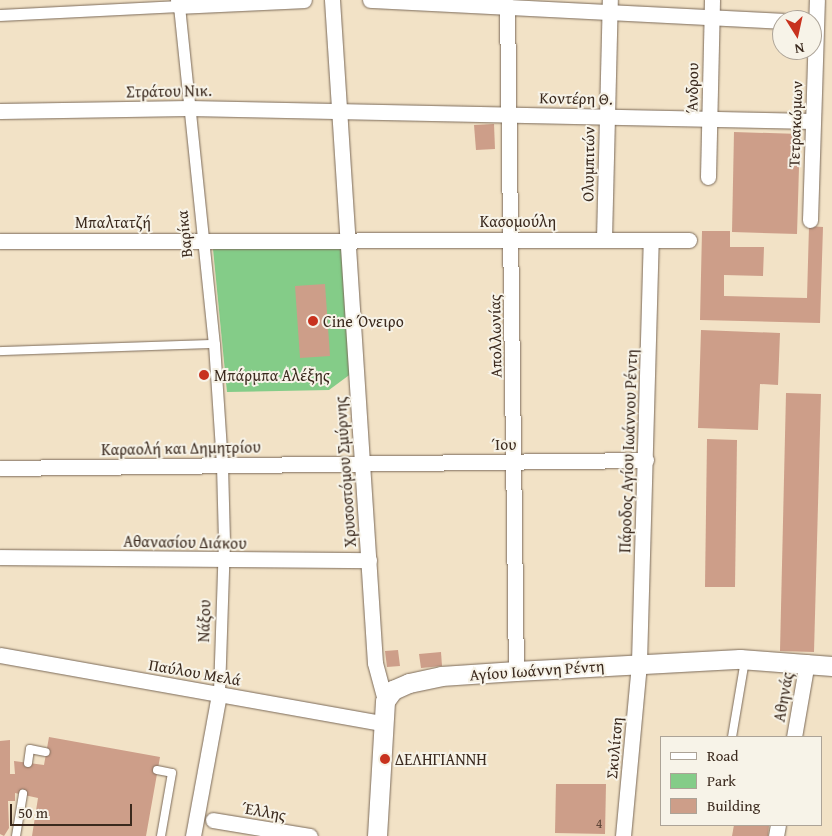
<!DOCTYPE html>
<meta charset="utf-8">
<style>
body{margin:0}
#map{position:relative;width:832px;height:836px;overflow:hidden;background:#f2e2c6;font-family:"Gentium Book Plus",serif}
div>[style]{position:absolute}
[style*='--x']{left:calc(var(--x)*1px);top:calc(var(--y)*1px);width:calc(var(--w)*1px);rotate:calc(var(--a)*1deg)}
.green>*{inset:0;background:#84cc88}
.building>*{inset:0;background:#cd9e89}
.roads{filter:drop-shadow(0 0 1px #7b6a59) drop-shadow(0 0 1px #7b6a59)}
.service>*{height:8px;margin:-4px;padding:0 4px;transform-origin:4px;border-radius:4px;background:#fff}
.pedestrian>*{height:11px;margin:-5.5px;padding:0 5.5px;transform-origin:5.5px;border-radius:5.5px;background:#fff}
.minor>*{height:15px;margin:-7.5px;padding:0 7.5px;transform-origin:7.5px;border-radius:7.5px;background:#fff}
.tertiary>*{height:19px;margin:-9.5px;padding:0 9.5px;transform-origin:9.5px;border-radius:9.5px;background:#fff}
.dots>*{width:14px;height:14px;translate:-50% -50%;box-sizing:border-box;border:2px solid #f7f3e8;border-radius:50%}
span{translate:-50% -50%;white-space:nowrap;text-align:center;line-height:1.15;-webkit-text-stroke:4px #f7f3e8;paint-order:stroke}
.number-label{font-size:14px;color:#604739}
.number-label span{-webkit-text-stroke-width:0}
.street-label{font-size:16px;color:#3b2a1e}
.poi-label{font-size:16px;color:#3b2a1e}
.left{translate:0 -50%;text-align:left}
.legend{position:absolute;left:660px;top:736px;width:162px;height:90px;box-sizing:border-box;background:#f7f3e8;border:1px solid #aca397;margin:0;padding:6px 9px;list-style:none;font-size:15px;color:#3b2a1e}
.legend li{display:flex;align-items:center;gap:10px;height:25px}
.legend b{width:25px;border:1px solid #aca397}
.north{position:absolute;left:772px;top:10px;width:50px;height:50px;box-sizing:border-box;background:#f7f3e8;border:1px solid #aca397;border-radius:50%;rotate:170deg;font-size:14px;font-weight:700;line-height:20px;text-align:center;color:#3b2a1e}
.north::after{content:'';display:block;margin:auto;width:18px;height:22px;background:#c8321e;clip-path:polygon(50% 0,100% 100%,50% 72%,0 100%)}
.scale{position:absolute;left:10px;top:804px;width:122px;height:22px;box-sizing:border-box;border:2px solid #3b2a1e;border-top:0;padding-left:6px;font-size:15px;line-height:18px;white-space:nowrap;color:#3b2a1e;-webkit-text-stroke:4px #f7f3e8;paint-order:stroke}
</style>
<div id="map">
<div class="green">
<i style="clip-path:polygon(213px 249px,342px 249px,352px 373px,329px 390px,227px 392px)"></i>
</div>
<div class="building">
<i style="clip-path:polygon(494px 124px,495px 149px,476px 150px,474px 125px)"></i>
<i style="clip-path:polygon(734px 132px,800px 134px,797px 234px,732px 232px)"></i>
<i style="clip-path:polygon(809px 226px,823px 227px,820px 323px,700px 320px,702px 231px,730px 231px,730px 247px,764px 247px,763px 276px,724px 275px,724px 296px,807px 298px)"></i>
<i style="clip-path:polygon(325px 284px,330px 356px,300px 358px,295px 286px)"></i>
<i style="clip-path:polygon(701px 330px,780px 333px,778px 385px,760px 384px,758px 430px,698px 428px)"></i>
<i style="clip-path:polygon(786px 393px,821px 394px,814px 652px,780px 651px)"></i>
<i style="clip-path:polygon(707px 439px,737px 440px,735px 587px,705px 587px)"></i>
<i style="clip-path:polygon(398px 650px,400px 666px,387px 667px,385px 651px)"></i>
<i style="clip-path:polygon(441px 652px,442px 666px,421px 668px,419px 654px)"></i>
<i style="clip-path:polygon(49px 737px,160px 757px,146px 836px,32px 836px,38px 798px,15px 793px,15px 801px,8px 801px,9px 828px,4px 836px,0 834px,0 741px,10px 740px,10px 774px,15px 774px,14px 761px,44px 765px)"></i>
<i style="clip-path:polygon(556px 784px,606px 784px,605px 834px,555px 833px)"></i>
<i style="clip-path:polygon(734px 825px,769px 825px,768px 836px,732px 836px)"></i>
</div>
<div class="roads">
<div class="service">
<i style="--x:0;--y:351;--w:214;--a:-1.9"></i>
<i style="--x:732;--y:737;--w:78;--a:-80.4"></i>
<i style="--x:28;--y:763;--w:14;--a:-82"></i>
<i style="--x:30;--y:749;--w:16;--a:11"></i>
<i style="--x:157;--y:770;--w:15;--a:11"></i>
<i style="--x:172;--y:773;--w:64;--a:99.9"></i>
<i style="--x:16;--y:836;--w:43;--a:-80.5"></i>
</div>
<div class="pedestrian">
<i style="--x:0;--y:15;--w:179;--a:-2.9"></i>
<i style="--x:179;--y:6;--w:340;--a:84.1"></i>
<i style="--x:214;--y:344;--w:121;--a:86.2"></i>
<i style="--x:222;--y:465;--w:76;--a:88.5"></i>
<i style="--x:224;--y:541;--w:153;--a:91.9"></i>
</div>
<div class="minor">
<i style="--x:178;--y:0;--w:6;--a:81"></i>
<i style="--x:179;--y:6;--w:125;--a:-2.7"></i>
<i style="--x:332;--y:0;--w:664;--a:86.29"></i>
<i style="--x:375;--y:663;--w:39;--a:75"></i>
<i style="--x:370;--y:0;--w:413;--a:2.9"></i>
<i style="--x:507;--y:5;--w:666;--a:89.23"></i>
<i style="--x:0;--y:111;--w:189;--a:-0.9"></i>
<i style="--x:189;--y:108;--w:624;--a:1.19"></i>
<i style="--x:708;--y:177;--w:177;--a:-88.7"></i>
<i style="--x:810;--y:220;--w:220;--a:-88.2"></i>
<i style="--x:604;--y:239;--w:239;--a:-88.6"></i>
<i style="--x:0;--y:241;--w:689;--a:-0.08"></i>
<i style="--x:0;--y:468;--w:646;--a:-0.71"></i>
<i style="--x:0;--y:557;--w:369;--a:0.5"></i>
<i style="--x:0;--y:655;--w:389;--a:10.1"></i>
<i style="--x:794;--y:737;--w:76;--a:-80.2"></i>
<i style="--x:213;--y:820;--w:98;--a:9.4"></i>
<i style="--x:193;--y:836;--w:144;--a:-79.6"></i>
<i style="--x:623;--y:836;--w:175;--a:-84.7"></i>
<i style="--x:639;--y:662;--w:422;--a:-88.4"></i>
<i style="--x:776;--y:836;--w:11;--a:-80"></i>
</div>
<div class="tertiary">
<i style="--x:377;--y:836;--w:135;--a:-86.6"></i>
<i style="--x:385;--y:701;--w:14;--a:-54"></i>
<i style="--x:393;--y:690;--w:17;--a:-24"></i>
<i style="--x:409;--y:683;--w:33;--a:-12"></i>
<i style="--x:441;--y:676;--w:75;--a:-3.8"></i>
<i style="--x:516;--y:671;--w:224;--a:-3.1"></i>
<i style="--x:740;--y:659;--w:92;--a:4.4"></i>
</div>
</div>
<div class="dots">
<i style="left:313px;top:321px;background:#c8321e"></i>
<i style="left:204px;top:375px;background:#c8321e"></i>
<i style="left:385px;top:759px;background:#c8321e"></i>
</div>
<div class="number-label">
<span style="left:599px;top:823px">4</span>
</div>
<div class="street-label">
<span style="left:692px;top:88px;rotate:-89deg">Άνδρου</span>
<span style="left:169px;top:91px;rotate:-1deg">Στράτου Νικ.</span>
<span style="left:576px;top:98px;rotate:1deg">Κοντέρη Θ.</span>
<span style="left:795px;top:124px;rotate:-88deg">Τετρακώμων</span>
<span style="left:588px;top:164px;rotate:-89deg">Ολυμπιτών</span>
<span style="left:518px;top:221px">Κασομούλη</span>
<span style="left:113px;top:222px">Μπαλτατζή</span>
<span style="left:184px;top:234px;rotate:-96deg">Βαρίκα</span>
<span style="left:495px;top:336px;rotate:-91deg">Απολλωνίας</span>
<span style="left:504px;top:444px;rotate:-1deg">Ίου</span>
<span style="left:181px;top:448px;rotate:-1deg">Καραολή και Δημητρίου</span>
<span style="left:628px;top:451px;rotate:-88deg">Πάροδος Αγίου Ιωάννου Ρέντη</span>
<span style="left:345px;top:472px;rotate:-94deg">Χρυσοστόμου Σμύρνης</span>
<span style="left:185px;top:542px;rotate:1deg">Αθανασίου Διάκου</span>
<span style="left:204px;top:621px;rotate:-88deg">Νάξου</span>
<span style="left:537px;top:670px;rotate:-4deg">Αγίου Ιωάννη Ρέντη</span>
<span style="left:195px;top:672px;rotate:10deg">Παύλου Μελά</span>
<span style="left:783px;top:697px;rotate:-80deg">Αθηνάς</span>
<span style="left:614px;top:748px;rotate:-85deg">Σκυλίτση</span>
<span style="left:264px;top:811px;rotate:10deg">Έλλης</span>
</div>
<div class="poi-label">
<span class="left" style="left:323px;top:321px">Cine Όνειρο</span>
<span class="left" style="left:214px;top:375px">Μπάρμπα Αλέξης</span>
<span class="left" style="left:395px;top:759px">ΔΕΛΗΓΙΑΝΝΗ</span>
</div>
<ul class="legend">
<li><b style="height:6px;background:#fff"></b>Road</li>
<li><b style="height:14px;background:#84cc88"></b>Park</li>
<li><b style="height:14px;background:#cd9e89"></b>Building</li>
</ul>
<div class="north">N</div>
<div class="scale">50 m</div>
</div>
